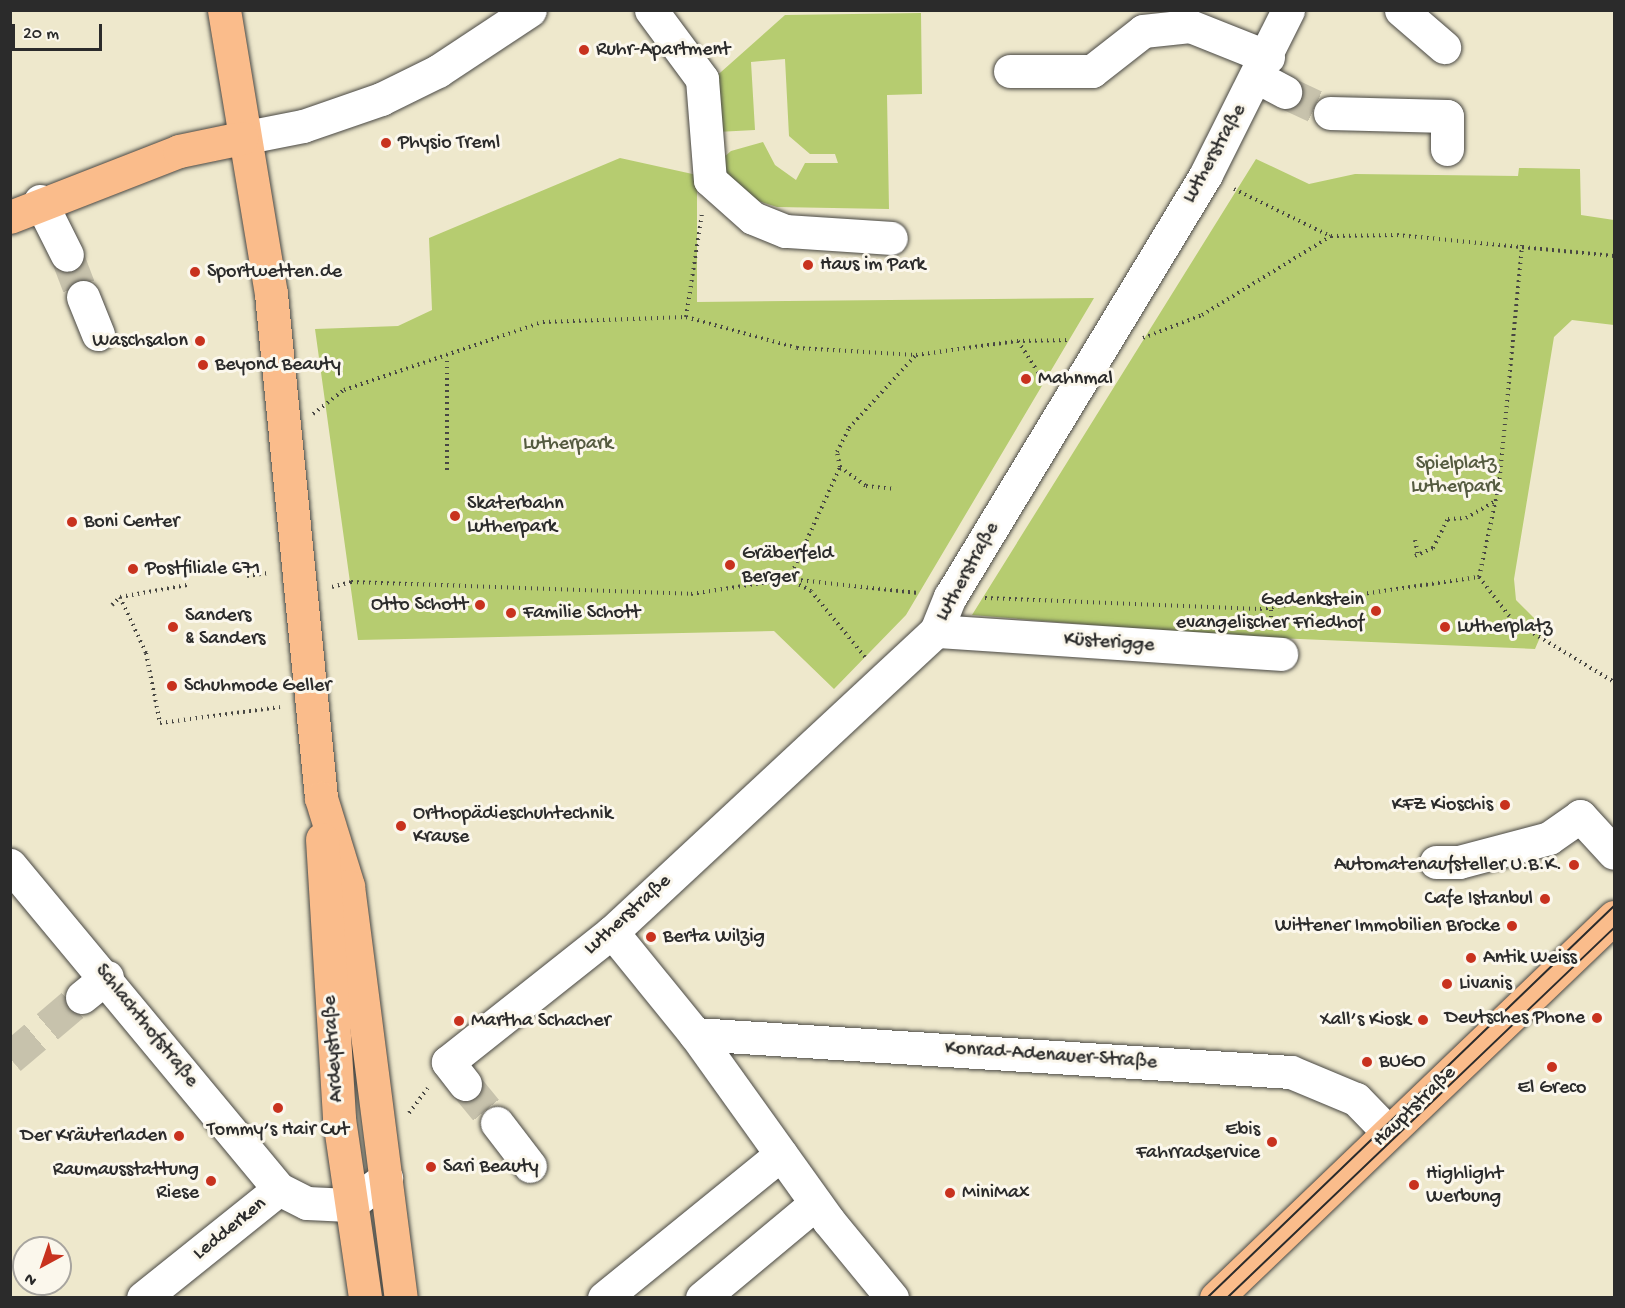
<!DOCTYPE html>
<meta charset="utf-8">
<style>
body{margin:0}
#map{position:relative;width:1625px;height:1308px;overflow:hidden;background:#eee8cc;font-family:"Gochi Hand",sans-serif}
div>[style]{position:absolute}
[style*='--x']{left:calc(var(--x)*1px);top:calc(var(--y)*1px);width:calc(var(--w)*1px);rotate:calc(var(--a)*1deg)}
.green>*{inset:0;background:#b6cc70}
.minor-tunnel>*{height:33px;margin-top:-16.5px;transform-origin:0;background:repeating-linear-gradient(90deg,#c7c2ac 0 33px,transparent 0 49px)}
.path>*{height:4px;margin-top:-2px;transform-origin:0;background:repeating-linear-gradient(90deg,#484743 0 1.5px,transparent 0 6px)}
.roads{filter:drop-shadow(0 0 2px #484743) drop-shadow(0 0 2px #484743)}
.minor>*{height:33px;margin:-16.5px;padding:0 16.5px;transform-origin:16.5px;border-radius:16.5px;background:#fff}
.major>*{height:33px;margin:-16.5px;padding:0 16.5px;transform-origin:16.5px;border-radius:16.5px;background:#fabc8b}
.tram>*{height:1.5px;margin:-0.75px;padding:0 0.75px;transform-origin:0.75px;border-radius:0.75px;background:#2b2b2b}
.dots>*{width:16px;height:16px;translate:-50% -50%;box-sizing:border-box;border:3px solid #fbf7ec;border-radius:50%}
span{translate:-50% -50%;white-space:nowrap;text-align:center;line-height:1.15;-webkit-text-stroke:6px #fbf7ec;paint-order:stroke}
.poi-label{font-size:20px;color:#2b2b2b}
.left{translate:0 -50%;text-align:left}
.right{translate:-100% -50%;text-align:right}
.street-label{font-size:20px;color:#2b2b2b}
.park-label{font-size:20px;color:#555b40}
.frame{position:absolute;inset:0;border:12px solid #2b2b2b;pointer-events:none}
.north{position:absolute;left:12px;top:1236px;width:60px;height:60px;box-sizing:border-box;background:#fbf7ec;border:2px solid #a8a59f;border-radius:50%;rotate:220deg;font-size:16px;font-weight:700;line-height:24px;text-align:center;color:#2b2b2b}
.north::after{content:'';display:block;margin:auto;width:21px;height:27px;background:#c8321e;clip-path:polygon(50% 0,100% 100%,50% 72%,0 100%)}
.scale{position:absolute;left:12px;top:24px;width:90px;height:27px;box-sizing:border-box;border:3px solid #2b2b2b;border-top:0;padding-left:8px;font-size:18px;line-height:21px;white-space:nowrap;color:#2b2b2b;-webkit-text-stroke:4px #fbf7ec;paint-order:stroke}
</style>
<div id="map">
<div class="green">
<i style="clip-path:polygon(921px 13px,922px 94px,887px 95px,889px 209px,777px 207px,749px 198px,716px 164px,731px 151px,763px 142px,775px 165px,796px 180px,805px 163px,838px 163px,835px 154px,810px 154px,789px 136px,785px 59px,751px 62px,755px 130px,717px 132px,712px 80px,785px 15px)"></i>
<i style="clip-path:polygon(620px 158px,697px 175px,697px 302px,1094px 298px,906px 615px,834px 689px,774px 631px,358px 640px,315px 329px,398px 326px,432px 310px,429px 238px)"></i>
<i style="clip-path:polygon(1256px 159px,1309px 184px,1355px 174px,1518px 176px,1519px 168px,1580px 169px,1581px 215px,1614px 220px,1614px 325px,1572px 320px,1554px 337px,1514px 579px,1516px 600px,1544px 628px,1535px 649px,1226px 636px,972px 615px)"></i>
</div>
<div class="minor-tunnel">
<i style="--x:1285;--y:92;--w:50;--a:25"></i>
<i style="--x:67;--y:255;--w:45;--a:69.1"></i>
<i style="--x:10;--y:1058;--w:94;--a:-40.3"></i>
<i style="--x:465;--y:1084;--w:50;--a:50.6"></i>
</div>
<div class="path">
<i style="--x:1234;--y:189;--w:107;--a:26.1"></i>
<i style="--x:686;--y:317;--w:104;--a:-81.2"></i>
<i style="--x:1143;--y:338;--w:63;--a:-21.3"></i>
<i style="--x:1202;--y:315;--w:151;--a:-31.5"></i>
<i style="--x:1331;--y:236;--w:66;--a:-0.9"></i>
<i style="--x:1397;--y:235;--w:218;--a:5.5"></i>
<i style="--x:1018;--y:341;--w:50;--a:57.3"></i>
<i style="--x:313;--y:414;--w:39;--a:-38"></i>
<i style="--x:344;--y:390;--w:210;--a:-18.9"></i>
<i style="--x:543;--y:322;--w:143;--a:-2"></i>
<i style="--x:686;--y:317;--w:115;--a:15.6"></i>
<i style="--x:797;--y:348;--w:119;--a:3.4"></i>
<i style="--x:916;--y:355;--w:102;--a:-7.9"></i>
<i style="--x:1017;--y:341;--w:53;--a:-1.1"></i>
<i style="--x:840;--y:467;--w:32;--a:36"></i>
<i style="--x:866;--y:486;--w:30;--a:6"></i>
<i style="--x:447;--y:470;--w:113;--a:-90"></i>
<i style="--x:1415;--y:540;--w:15;--a:79"></i>
<i style="--x:1415;--y:556;--w:20;--a:-24"></i>
<i style="--x:1433;--y:548;--w:33;--a:-63"></i>
<i style="--x:1448;--y:519;--w:18;--a:-3"></i>
<i style="--x:1466;--y:518;--w:34;--a:-30"></i>
<i style="--x:247;--y:576;--w:21;--a:-8"></i>
<i style="--x:1479;--y:577;--w:94;--a:-77.7"></i>
<i style="--x:1499;--y:485;--w:241;--a:-84.5"></i>
<i style="--x:1479;--y:577;--w:56;--a:52.3"></i>
<i style="--x:1513;--y:621;--w:118;--a:31.1"></i>
<i style="--x:332;--y:587;--w:20;--a:-15"></i>
<i style="--x:351;--y:582;--w:340;--a:2"></i>
<i style="--x:691;--y:594;--w:99;--a:-8.7"></i>
<i style="--x:789;--y:579;--w:130;--a:6.2"></i>
<i style="--x:120;--y:597;--w:62;--a:65.1"></i>
<i style="--x:146;--y:653;--w:71;--a:78.7"></i>
<i style="--x:160;--y:723;--w:121;--a:-7.6"></i>
<i style="--x:985;--y:598;--w:275;--a:2.3"></i>
<i style="--x:1260;--y:609;--w:221;--a:-8.3"></i>
<i style="--x:112;--y:605;--w:11;--a:-45"></i>
<i style="--x:120;--y:597;--w:68;--a:-10.2"></i>
<i style="--x:1271;--y:623;--w:14;--a:-90"></i>
<i style="--x:865;--y:657;--w:85;--a:-129.3"></i>
<i style="--x:811;--y:591;--w:25;--a:-151"></i>
<i style="--x:789;--y:579;--w:123;--a:-65.5"></i>
<i style="--x:840;--y:467;--w:15;--a:-101"></i>
<i style="--x:837;--y:452;--w:27;--a:-63"></i>
<i style="--x:849;--y:428;--w:99;--a:-47.5"></i>
<i style="--x:409;--y:1113;--w:31;--a:-53"></i>
</div>
<div class="roads">
<div class="minor">
<i style="--x:651;--y:10;--w:86;--a:53.5"></i>
<i style="--x:702;--y:79;--w:101;--a:85.5"></i>
<i style="--x:710;--y:180;--w:57;--a:41.5"></i>
<i style="--x:753;--y:218;--w:35;--a:22"></i>
<i style="--x:786;--y:231;--w:105;--a:3.8"></i>
<i style="--x:1401;--y:10;--w:57;--a:40.7"></i>
<i style="--x:1010;--y:71;--w:82;--a:0"></i>
<i style="--x:1092;--y:71;--w:65;--a:-38.1"></i>
<i style="--x:1143;--y:31;--w:47;--a:-6.1"></i>
<i style="--x:1190;--y:26;--w:84;--a:21.7"></i>
<i style="--x:1257;--y:77;--w:32;--a:28"></i>
<i style="--x:1330;--y:113;--w:117;--a:1.5"></i>
<i style="--x:1447;--y:116;--w:33;--a:90"></i>
<i style="--x:242;--y:138;--w:62;--a:-11.1"></i>
<i style="--x:303;--y:126;--w:83;--a:-19.1"></i>
<i style="--x:381;--y:99;--w:64;--a:-26.2"></i>
<i style="--x:438;--y:71;--w:110;--a:-33.5"></i>
<i style="--x:40;--y:201;--w:60;--a:63.4"></i>
<i style="--x:83;--y:297;--w:40;--a:68"></i>
<i style="--x:936;--y:631;--w:346;--a:3.8"></i>
<i style="--x:1436;--y:862;--w:23;--a:0"></i>
<i style="--x:1459;--y:862;--w:93;--a:-14.9"></i>
<i style="--x:1549;--y:838;--w:38;--a:-35"></i>
<i style="--x:1580;--y:816;--w:50;--a:47.4"></i>
<i style="--x:10;--y:865;--w:421;--a:50.3"></i>
<i style="--x:279;--y:1189;--w:31;--a:27"></i>
<i style="--x:307;--y:1203;--w:42;--a:2.7"></i>
<i style="--x:349;--y:1205;--w:46;--a:-36.1"></i>
<i style="--x:612;--y:932;--w:132;--a:50.9"></i>
<i style="--x:695;--y:1034;--w:597;--a:3.65"></i>
<i style="--x:1291;--y:1072;--w:70;--a:22.6"></i>
<i style="--x:1356;--y:1099;--w:46;--a:45.9"></i>
<i style="--x:82;--y:997;--w:32;--a:-39"></i>
<i style="--x:695;--y:1034;--w:229;--a:54.4"></i>
<i style="--x:828;--y:1220;--w:101;--a:50.6"></i>
<i style="--x:465;--y:1084;--w:28;--a:-128"></i>
<i style="--x:448;--y:1062;--w:209;--a:-38.4"></i>
<i style="--x:612;--y:932;--w:442;--a:-42.9"></i>
<i style="--x:936;--y:631;--w:37;--a:-68"></i>
<i style="--x:950;--y:597;--w:494;--a:-58.8"></i>
<i style="--x:1206;--y:174;--w:183;--a:-63.4"></i>
<i style="--x:497;--y:1123;--w:54;--a:52.5"></i>
<i style="--x:143;--y:1298;--w:174;--a:-38.7"></i>
<i style="--x:604;--y:1298;--w:228;--a:-39.1"></i>
<i style="--x:702;--y:1298;--w:148;--a:-39.8"></i>
</div>
<div class="major">
<i style="--x:224;--y:10;--w:288;--a:80.6"></i>
<i style="--x:271;--y:294;--w:506;--a:84.33"></i>
<i style="--x:321;--y:798;--w:92;--a:72.9"></i>
<i style="--x:348;--y:886;--w:415;--a:82.7"></i>
<i style="--x:10;--y:217;--w:181;--a:-21.3"></i>
<i style="--x:179;--y:151;--w:64;--a:-11.7"></i>
<i style="--x:322;--y:839;--w:281;--a:86.5"></i>
<i style="--x:339;--y:1119;--w:181;--a:81.7"></i>
<i style="--x:1216;--y:1298;--w:551;--a:-43.75"></i>
</div>
</div>
<div class="tram">
<i style="--x:1207;--y:1298;--w:565;--a:-43.92"></i>
<i style="--x:1227;--y:1298;--w:535;--a:-43.71"></i>
</div>
<div class="dots">
<i style="left:584px;top:50px;background:#c8321e"></i>
<i style="left:386px;top:143px;background:#c8321e"></i>
<i style="left:808px;top:265px;background:#c8321e"></i>
<i style="left:195px;top:272px;background:#c8321e"></i>
<i style="left:200px;top:341px;background:#c8321e"></i>
<i style="left:203px;top:365px;background:#c8321e"></i>
<i style="left:1026px;top:379px;background:#c8321e"></i>
<i style="left:455px;top:516px;background:#c8321e"></i>
<i style="left:72px;top:522px;background:#c8321e"></i>
<i style="left:730px;top:565px;background:#c8321e"></i>
<i style="left:133px;top:569px;background:#c8321e"></i>
<i style="left:480px;top:605px;background:#c8321e"></i>
<i style="left:1376px;top:611px;background:#c8321e"></i>
<i style="left:511px;top:613px;background:#c8321e"></i>
<i style="left:173px;top:627px;background:#c8321e"></i>
<i style="left:1445px;top:627px;background:#c8321e"></i>
<i style="left:172px;top:686px;background:#c8321e"></i>
<i style="left:1505px;top:805px;background:#c8321e"></i>
<i style="left:401px;top:826px;background:#c8321e"></i>
<i style="left:1574px;top:865px;background:#c8321e"></i>
<i style="left:1545px;top:899px;background:#c8321e"></i>
<i style="left:1512px;top:926px;background:#c8321e"></i>
<i style="left:651px;top:937px;background:#c8321e"></i>
<i style="left:1471px;top:958px;background:#c8321e"></i>
<i style="left:1447px;top:984px;background:#c8321e"></i>
<i style="left:1597px;top:1018px;background:#c8321e"></i>
<i style="left:1423px;top:1020px;background:#c8321e"></i>
<i style="left:459px;top:1021px;background:#c8321e"></i>
<i style="left:1367px;top:1062px;background:#c8321e"></i>
<i style="left:1552px;top:1067px;background:#c8321e"></i>
<i style="left:278px;top:1108px;background:#c8321e"></i>
<i style="left:179px;top:1136px;background:#c8321e"></i>
<i style="left:1272px;top:1142px;background:#c8321e"></i>
<i style="left:431px;top:1167px;background:#c8321e"></i>
<i style="left:211px;top:1181px;background:#c8321e"></i>
<i style="left:1414px;top:1185px;background:#c8321e"></i>
<i style="left:950px;top:1193px;background:#c8321e"></i>
</div>
<div class="poi-label">
<span class="left" style="left:596px;top:50px">Ruhr-Apartment</span>
<span class="left" style="left:398px;top:143px">Physio Treml</span>
<span class="left" style="left:820px;top:265px">Haus im Park</span>
<span class="left" style="left:207px;top:272px">Sportwetten.de</span>
<span class="right" style="left:188px;top:341px">Waschsalon</span>
<span class="left" style="left:215px;top:365px">Beyond Beauty</span>
<span class="left" style="left:1038px;top:379px">Mahnmal</span>
<span class="left" style="left:467px;top:516px">Skaterbahn<br>Lutherpark</span>
<span class="left" style="left:84px;top:522px">Boni Center</span>
<span class="left" style="left:742px;top:566px">Gräberfeld<br>Berger</span>
<span class="left" style="left:145px;top:569px">Postfiliale 671</span>
<span class="right" style="left:1364px;top:612px">Gedenkstein<br>evangelischer Friedhof</span>
<span class="right" style="left:468px;top:605px">Otto Schott</span>
<span class="left" style="left:523px;top:613px">Familie Schott</span>
<span class="left" style="left:185px;top:628px">Sanders<br>&amp; Sanders</span>
<span class="left" style="left:1457px;top:627px">Lutherplatz</span>
<span class="left" style="left:184px;top:686px">Schuhmode Geller</span>
<span class="right" style="left:1493px;top:805px">KFZ Kioschis</span>
<span class="left" style="left:413px;top:826px">Orthopädieschuhtechnik<br>Krause</span>
<span class="right" style="left:1562px;top:865px">Automatenaufsteller U.B.K.</span>
<span class="right" style="left:1533px;top:899px">Cafe Istanbul</span>
<span class="right" style="left:1500px;top:926px">Wittener Immobilien Brocke</span>
<span class="left" style="left:663px;top:937px">Berta Wilzig</span>
<span class="left" style="left:1483px;top:958px">Antik Weiss</span>
<span class="left" style="left:1459px;top:984px">Livanis</span>
<span class="right" style="left:1585px;top:1018px">Deutsches Phone</span>
<span class="right" style="left:1411px;top:1020px">Xall’s Kiosk</span>
<span class="left" style="left:471px;top:1021px">Martha Schacher</span>
<span class="left" style="left:1379px;top:1062px">BUGO</span>
<span style="left:1552px;top:1088px">El Greco</span>
<span style="left:278px;top:1130px">Tommy’s Hair Cut</span>
<span class="right" style="left:1260px;top:1142px">Ebis<br>Fahrradservice</span>
<span class="right" style="left:167px;top:1136px">Der Kräuterladen</span>
<span class="left" style="left:443px;top:1167px">Sari Beauty</span>
<span class="right" style="left:199px;top:1182px">Raumausstattung<br>Riese</span>
<span class="left" style="left:1426px;top:1186px">Highlight<br>Werbung</span>
<span class="left" style="left:962px;top:1193px">MiniMax</span>
</div>
<div class="street-label">
<span style="left:1215px;top:154px;rotate:-61deg">Lutherstraße</span>
<span style="left:968px;top:572px;rotate:-61deg">Lutherstraße</span>
<span style="left:1109px;top:643px;rotate:4deg">Küsterigge</span>
<span style="left:628px;top:915px;rotate:-42deg">Lutherstraße</span>
<span style="left:146px;top:1026px;rotate:51deg">Schlachthofstraße</span>
<span style="left:334px;top:1049px;rotate:-94deg">Ardeystraße</span>
<span style="left:1051px;top:1056px;rotate:4deg">Konrad-Adenauer-Straße</span>
<span style="left:1415px;top:1107px;rotate:-44deg">Hauptstraße</span>
<span style="left:230px;top:1229px;rotate:-39deg">Ledderken</span>
</div>
<div class="park-label">
<span style="left:568px;top:444px">Lutherpark</span>
<span style="left:1456px;top:476px">Spielplatz<br>Lutherpark</span>
</div>
<div class="frame"></div>
<div class="north">N</div>
<div class="scale">20 m</div>
</div>
